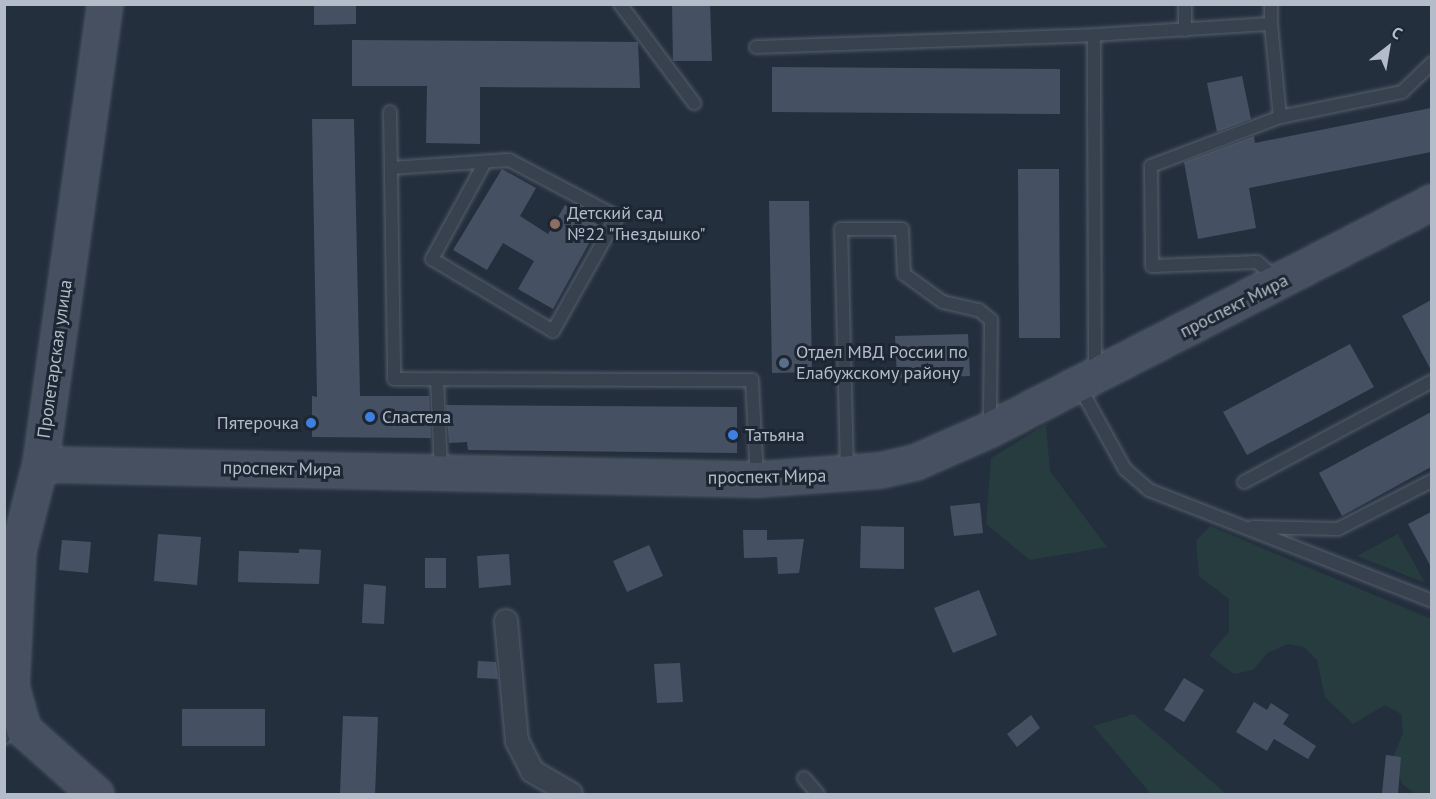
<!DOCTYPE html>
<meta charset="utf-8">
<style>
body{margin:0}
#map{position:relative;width:1436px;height:799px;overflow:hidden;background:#242f3e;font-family:"PT Sans",sans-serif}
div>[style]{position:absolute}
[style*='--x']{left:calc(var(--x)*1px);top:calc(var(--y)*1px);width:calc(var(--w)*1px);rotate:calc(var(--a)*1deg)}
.green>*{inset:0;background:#263c3f}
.building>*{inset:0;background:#455162}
.roads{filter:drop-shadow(0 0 2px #565f6c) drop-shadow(0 0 2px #565f6c)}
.lane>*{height:12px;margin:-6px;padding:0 6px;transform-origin:6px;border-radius:6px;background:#38414e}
.street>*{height:22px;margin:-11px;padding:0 11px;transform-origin:11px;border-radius:11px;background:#38414e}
.secondary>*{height:33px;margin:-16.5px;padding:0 16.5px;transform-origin:16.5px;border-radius:16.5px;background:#465061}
.dots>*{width:16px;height:16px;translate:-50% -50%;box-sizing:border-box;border:3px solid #1d2633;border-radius:50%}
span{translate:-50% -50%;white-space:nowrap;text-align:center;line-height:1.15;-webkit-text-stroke:6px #1d2633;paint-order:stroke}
.poi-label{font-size:18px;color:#b4bcc9}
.left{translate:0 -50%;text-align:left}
.right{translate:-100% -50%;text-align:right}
.street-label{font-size:18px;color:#b4bcc9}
.frame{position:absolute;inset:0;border:6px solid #b4bcc9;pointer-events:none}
.north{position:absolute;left:1358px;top:18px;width:60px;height:60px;-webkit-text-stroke:4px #1d2633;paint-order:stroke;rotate:31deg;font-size:16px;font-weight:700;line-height:24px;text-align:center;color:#b4bcc9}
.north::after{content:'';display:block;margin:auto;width:21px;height:27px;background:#b4bcc9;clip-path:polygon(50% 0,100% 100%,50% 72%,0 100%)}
</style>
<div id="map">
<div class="green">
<i style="clip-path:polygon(1046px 424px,1050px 471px,1107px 547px,1030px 560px,986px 524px,991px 458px)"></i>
<i style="clip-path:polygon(1210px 526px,1431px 619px,1431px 794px,1416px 794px,1402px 784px,1393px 758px,1403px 733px,1401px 714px,1385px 705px,1353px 724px,1325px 697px,1317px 660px,1304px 647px,1288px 644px,1267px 653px,1253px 670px,1234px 674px,1209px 655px,1229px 632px,1229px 599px,1199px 576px,1196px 541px)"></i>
<i style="clip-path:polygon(1398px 534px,1425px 583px,1357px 556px)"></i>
<i style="clip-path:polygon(1134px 714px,1226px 794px,1151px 794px,1093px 726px)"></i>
</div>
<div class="building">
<i style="clip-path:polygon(314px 4px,356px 4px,356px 24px,314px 25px)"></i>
<i style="clip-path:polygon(672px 4px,710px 4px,712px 61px,673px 61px)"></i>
<i style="clip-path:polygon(352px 40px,638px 42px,640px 88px,480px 87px,480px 144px,426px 143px,427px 86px,352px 86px)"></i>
<i style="clip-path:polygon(772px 67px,1060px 69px,1060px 114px,772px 112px)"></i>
<i style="clip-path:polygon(1242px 76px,1251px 119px,1217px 132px,1207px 83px)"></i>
<i style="clip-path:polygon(1431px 108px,1431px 152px,1249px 188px,1256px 228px,1198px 239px,1184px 162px,1254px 136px,1255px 143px)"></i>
<i style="clip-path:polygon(312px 119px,354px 119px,360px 396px,429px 396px,431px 438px,312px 437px,312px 396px,317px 397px)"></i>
<i style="clip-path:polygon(502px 169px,536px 188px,520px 216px,548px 234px,565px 205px,599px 225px,553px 309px,518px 289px,534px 261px,503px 243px,487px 270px,453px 250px)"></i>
<i style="clip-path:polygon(1018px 169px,1059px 169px,1060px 338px,1019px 338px)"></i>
<i style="clip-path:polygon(769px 201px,809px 201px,812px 372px,772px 373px)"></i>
<i style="clip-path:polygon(1431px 300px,1431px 370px,1402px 316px)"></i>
<i style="clip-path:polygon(968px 334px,970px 376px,897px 378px,895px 336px)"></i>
<i style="clip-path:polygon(1350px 344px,1374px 387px,1247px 455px,1223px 412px)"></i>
<i style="clip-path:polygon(446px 405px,737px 407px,737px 453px,468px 450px,467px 442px,449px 443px)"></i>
<i style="clip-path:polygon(1431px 412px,1431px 467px,1342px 516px,1319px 473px)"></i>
<i style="clip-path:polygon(980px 503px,983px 533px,954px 536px,950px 506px)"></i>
<i style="clip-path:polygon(1431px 512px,1431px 567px,1408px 524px)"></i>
<i style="clip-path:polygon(861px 526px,904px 527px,904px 569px,860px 568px)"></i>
<i style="clip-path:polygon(743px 530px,767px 530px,767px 540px,804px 539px,799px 573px,778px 574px,777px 557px,744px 558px)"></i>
<i style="clip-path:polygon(158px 534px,201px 537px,197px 585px,154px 581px)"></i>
<i style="clip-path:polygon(62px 540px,91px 542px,88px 573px,59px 570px)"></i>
<i style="clip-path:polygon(649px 545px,663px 576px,627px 592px,613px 561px)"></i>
<i style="clip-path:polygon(299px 549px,321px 550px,319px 584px,238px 582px,239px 551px,299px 553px)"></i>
<i style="clip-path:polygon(509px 554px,511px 585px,479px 588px,477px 556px)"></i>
<i style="clip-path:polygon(425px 558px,446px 558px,446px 588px,425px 588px)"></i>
<i style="clip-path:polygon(364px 584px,386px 586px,384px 624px,362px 623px)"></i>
<i style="clip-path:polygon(979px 590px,997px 635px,953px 653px,934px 608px)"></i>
<i style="clip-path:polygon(478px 661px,496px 662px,498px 679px,477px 678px)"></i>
<i style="clip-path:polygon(680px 663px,683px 702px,657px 703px,654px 664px)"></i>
<i style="clip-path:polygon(1184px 678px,1204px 690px,1184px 722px,1164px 710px)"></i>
<i style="clip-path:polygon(1254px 702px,1267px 710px,1271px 703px,1289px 715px,1283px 724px,1316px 746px,1308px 759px,1274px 739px,1267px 751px,1236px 732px)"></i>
<i style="clip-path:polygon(182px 709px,265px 709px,265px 746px,182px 746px)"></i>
<i style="clip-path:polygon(1031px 715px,1040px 728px,1017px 747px,1007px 734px)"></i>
<i style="clip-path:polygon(343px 716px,378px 717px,375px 795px,340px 794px)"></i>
<i style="clip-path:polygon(1386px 755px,1401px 757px,1398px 794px,1382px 793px)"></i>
</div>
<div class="roads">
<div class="lane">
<i style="--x:620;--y:4;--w:124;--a:53.2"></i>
<i style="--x:1271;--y:4;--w:20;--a:90"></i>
<i style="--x:1185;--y:30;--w:26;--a:-90"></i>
<i style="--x:756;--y:47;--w:338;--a:-2"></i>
<i style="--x:390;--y:112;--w:267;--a:89.1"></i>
<i style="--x:394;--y:379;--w:358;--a:0.2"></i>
<i style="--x:752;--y:380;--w:98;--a:87.1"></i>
<i style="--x:391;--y:168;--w:118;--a:-3.9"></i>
<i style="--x:509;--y:160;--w:122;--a:27.8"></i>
<i style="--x:617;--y:217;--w:131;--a:119.3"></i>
<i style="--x:553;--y:331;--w:141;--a:-149.2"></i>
<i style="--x:432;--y:259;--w:111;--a:-61.3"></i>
<i style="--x:1278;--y:280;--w:28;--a:-139"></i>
<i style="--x:1257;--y:262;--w:105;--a:177.8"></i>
<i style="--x:1152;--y:266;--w:100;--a:-90.6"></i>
<i style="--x:1151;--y:166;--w:138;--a:-20.8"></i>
<i style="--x:1095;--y:372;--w:337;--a:-90.2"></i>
<i style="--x:1094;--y:35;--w:177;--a:-3.6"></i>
<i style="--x:1271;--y:24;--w:93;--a:84.5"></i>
<i style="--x:1280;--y:117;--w:125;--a:-11.6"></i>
<i style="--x:1402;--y:92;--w:42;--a:-44"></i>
<i style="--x:437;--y:379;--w:92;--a:87.5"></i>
<i style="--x:1079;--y:386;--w:95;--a:61"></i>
<i style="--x:1125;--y:469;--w:32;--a:41"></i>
<i style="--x:1149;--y:490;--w:304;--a:21.4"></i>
<i style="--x:847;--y:470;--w:241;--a:-91.4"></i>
<i style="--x:841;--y:229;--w:61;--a:0"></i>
<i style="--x:902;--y:229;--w:45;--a:87.5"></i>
<i style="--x:904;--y:274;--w:48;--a:35.7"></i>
<i style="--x:943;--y:302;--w:37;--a:13"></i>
<i style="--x:979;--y:310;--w:16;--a:40"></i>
<i style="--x:991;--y:320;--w:104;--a:90.6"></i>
<i style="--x:1244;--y:482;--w:213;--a:-28.2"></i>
<i style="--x:1252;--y:527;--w:86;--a:1.3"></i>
<i style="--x:1338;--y:529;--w:106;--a:-27.1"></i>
<i style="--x:4;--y:738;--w:23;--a:-67"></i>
<i style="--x:804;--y:778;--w:21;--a:49"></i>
</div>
<div class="street">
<i style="--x:506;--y:621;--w:121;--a:84.8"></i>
<i style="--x:517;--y:741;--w:34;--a:63"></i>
<i style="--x:532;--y:771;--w:45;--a:30.5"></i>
</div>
<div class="secondary">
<i style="--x:40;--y:464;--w:717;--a:1.2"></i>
<i style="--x:757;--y:479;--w:123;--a:-4.2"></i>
<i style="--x:880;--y:470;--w:36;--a:-13"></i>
<i style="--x:915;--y:462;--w:82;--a:-23.7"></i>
<i style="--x:990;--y:429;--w:497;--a:-27.2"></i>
<i style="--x:96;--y:794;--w:98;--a:-138.3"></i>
<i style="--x:23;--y:729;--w:45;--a:-105.6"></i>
<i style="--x:11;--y:686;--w:136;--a:-87.1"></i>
<i style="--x:18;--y:550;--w:89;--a:-75.7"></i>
<i style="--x:40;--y:464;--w:465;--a:-82"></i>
</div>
</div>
<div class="dots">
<i style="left:555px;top:224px;background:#8d6e63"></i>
<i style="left:784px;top:363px;background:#5c6f8a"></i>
<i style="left:370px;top:417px;background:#3f7fe0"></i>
<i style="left:311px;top:423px;background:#3f7fe0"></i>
<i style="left:733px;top:435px;background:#3f7fe0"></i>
</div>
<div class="poi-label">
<span class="left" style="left:567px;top:224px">Детский сад<br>№22 "Гнездышко"</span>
<span class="left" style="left:796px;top:363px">Отдел МВД России по<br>Елабужскому району</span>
<span class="left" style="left:382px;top:417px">Сластела</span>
<span class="right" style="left:299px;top:423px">Пятерочка</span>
<span class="left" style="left:745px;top:435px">Татьяна</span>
</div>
<div class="street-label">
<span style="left:1234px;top:306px;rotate:-27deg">проспект Мира</span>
<span style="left:55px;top:359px;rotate:-82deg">Пролетарская улица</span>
<span style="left:282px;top:469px;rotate:1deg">проспект Мира</span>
<span style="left:767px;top:477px;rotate:-1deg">проспект Мира</span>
</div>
<div class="frame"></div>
<div class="north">С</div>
</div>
